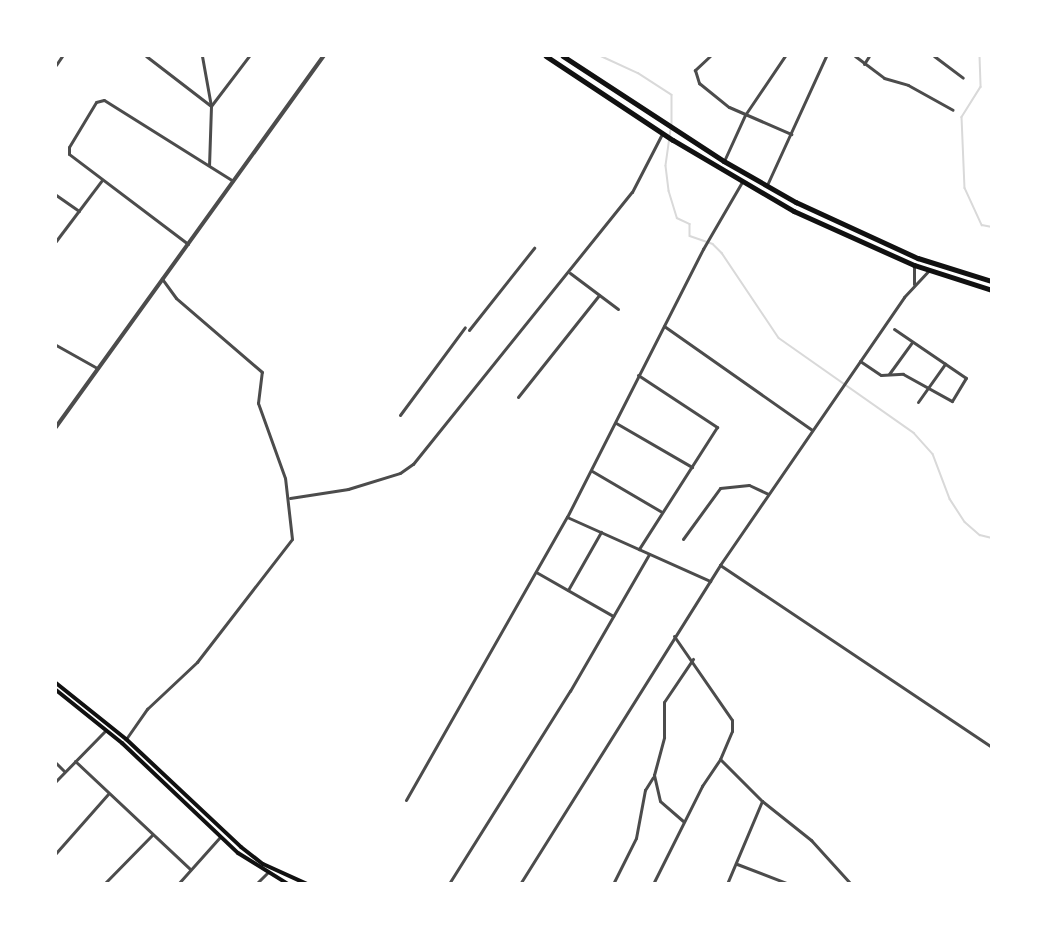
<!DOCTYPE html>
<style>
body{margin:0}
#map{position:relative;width:1047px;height:939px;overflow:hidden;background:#fff;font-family:"Times New Roman",serif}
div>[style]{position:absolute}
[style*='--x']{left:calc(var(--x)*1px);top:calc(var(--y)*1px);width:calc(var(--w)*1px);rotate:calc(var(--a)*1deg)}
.stream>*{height:1.5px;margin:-0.75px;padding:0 0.75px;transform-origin:0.75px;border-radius:0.75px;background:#d9d9d9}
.minor>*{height:3px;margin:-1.5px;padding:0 1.5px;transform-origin:1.5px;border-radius:1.5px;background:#4c4c4c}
.tertiary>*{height:4px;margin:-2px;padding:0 2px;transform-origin:2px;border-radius:2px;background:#4c4c4c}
.secondary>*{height:4px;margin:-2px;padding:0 2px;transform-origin:2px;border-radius:2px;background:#111}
.primary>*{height:4.5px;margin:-2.25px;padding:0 2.25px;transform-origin:2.25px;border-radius:2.25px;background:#111}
span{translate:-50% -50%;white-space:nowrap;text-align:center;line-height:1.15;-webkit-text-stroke:6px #fff;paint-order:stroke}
.frame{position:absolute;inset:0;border:57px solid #fff;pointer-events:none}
</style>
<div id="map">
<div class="stream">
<i style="--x:601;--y:56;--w:41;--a:24.7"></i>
<i style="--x:638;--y:73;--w:40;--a:32.9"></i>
<i style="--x:672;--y:95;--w:30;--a:90"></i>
<i style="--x:980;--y:56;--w:31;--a:88"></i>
<i style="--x:981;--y:87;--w:36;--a:122"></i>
<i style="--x:962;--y:117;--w:71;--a:87.6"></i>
<i style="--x:965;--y:188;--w:41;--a:65.3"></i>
<i style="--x:982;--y:225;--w:10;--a:11"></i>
<i style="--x:671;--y:130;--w:36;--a:98"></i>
<i style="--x:666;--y:166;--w:25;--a:83"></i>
<i style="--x:669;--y:191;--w:28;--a:73"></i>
<i style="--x:677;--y:218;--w:14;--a:25"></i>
<i style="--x:690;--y:224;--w:12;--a:90"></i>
<i style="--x:690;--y:236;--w:24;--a:19"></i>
<i style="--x:713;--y:244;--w:13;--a:45"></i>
<i style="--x:722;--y:253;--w:102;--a:56.2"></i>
<i style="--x:779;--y:338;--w:165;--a:35.1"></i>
<i style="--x:914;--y:433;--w:28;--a:48"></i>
<i style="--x:933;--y:454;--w:48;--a:69.3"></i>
<i style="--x:950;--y:499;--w:27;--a:57"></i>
<i style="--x:965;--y:522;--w:20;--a:41"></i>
<i style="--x:980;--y:535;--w:12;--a:14"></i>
</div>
<div class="minor">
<i style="--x:146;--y:56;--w:82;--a:37.6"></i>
<i style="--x:211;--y:106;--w:63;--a:-52.8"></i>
<i style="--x:202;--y:56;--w:51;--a:79.8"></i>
<i style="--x:211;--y:106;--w:59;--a:91.9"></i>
<i style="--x:710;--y:56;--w:21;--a:137"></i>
<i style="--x:695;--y:70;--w:14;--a:73"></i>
<i style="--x:699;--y:83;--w:38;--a:39"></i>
<i style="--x:729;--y:107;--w:68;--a:23.5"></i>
<i style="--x:855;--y:56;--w:36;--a:37"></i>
<i style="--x:884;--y:78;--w:25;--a:16"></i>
<i style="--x:908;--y:85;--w:51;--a:29.1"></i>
<i style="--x:934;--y:56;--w:36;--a:37"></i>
<i style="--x:864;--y:64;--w:9;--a:-58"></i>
<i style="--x:56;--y:65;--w:11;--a:-56"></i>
<i style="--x:724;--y:161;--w:51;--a:-65.5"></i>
<i style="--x:745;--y:115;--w:71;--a:-55.9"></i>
<i style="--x:767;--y:185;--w:142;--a:-65.4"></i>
<i style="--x:56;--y:195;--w:28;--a:35"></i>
<i style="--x:56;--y:241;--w:76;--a:-53"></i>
<i style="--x:188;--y:244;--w:149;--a:-142.9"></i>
<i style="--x:69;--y:154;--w:7;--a:-90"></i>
<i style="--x:69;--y:147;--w:52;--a:-59"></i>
<i style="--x:96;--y:102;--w:8;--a:-14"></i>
<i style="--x:104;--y:100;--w:152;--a:32.1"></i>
<i style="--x:570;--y:273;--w:60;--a:36.9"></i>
<i style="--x:914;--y:284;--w:19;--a:-90"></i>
<i style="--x:664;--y:326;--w:181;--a:35.1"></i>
<i style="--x:469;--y:330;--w:105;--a:-51.6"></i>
<i style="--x:56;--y:345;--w:47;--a:29.3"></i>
<i style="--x:860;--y:361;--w:25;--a:34"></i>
<i style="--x:881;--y:375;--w:22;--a:-3"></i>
<i style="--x:903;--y:374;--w:56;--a:28.9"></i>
<i style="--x:952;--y:401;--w:27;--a:-59"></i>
<i style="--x:966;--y:378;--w:87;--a:-145.8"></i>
<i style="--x:889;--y:374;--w:39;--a:-54"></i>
<i style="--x:638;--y:375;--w:95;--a:33.4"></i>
<i style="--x:717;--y:427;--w:145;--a:122.6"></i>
<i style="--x:518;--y:397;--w:130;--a:-51.5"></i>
<i style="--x:918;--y:402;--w:47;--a:-54.6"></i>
<i style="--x:400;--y:415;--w:109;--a:-53.5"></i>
<i style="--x:616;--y:423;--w:88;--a:30.1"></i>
<i style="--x:592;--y:471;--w:81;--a:30.4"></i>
<i style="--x:290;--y:498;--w:59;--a:-8.8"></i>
<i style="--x:348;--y:489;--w:54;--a:-17.1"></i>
<i style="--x:400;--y:473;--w:16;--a:-35"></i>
<i style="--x:413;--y:464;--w:349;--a:-51.2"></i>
<i style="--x:632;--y:192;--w:65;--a:-62.7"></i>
<i style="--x:567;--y:517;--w:157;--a:24.1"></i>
<i style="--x:683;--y:539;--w:63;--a:-54"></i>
<i style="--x:720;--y:488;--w:29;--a:-6"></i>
<i style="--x:749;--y:485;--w:21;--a:25"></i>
<i style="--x:720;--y:565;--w:327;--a:33.8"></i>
<i style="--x:536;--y:572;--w:89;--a:29.7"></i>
<i style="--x:568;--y:590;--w:67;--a:-60.4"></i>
<i style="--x:674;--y:636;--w:102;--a:55.4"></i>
<i style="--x:732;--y:720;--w:11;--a:90"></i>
<i style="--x:732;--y:731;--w:30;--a:113"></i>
<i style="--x:720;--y:759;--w:59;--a:45"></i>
<i style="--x:762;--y:801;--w:90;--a:112.9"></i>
<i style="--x:126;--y:739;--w:37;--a:-55"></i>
<i style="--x:147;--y:709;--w:69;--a:-43.2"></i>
<i style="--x:197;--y:662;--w:155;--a:-52.3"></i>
<i style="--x:292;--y:539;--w:61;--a:-96.5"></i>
<i style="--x:285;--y:478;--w:80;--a:-109.8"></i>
<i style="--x:258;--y:403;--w:31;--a:-83"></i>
<i style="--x:262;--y:372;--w:113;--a:-139.3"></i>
<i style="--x:176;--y:298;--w:24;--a:-126"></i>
<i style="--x:75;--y:761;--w:158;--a:43.2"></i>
<i style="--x:56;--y:763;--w:11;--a:45"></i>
<i style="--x:56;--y:781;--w:71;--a:-45.6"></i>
<i style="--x:406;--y:800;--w:326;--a:-60.4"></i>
<i style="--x:567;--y:517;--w:301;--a:-63.1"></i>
<i style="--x:703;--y:249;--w:78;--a:-59.8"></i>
<i style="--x:762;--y:801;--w:63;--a:38.5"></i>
<i style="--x:811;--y:840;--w:59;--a:47.7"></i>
<i style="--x:683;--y:821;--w:30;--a:-139"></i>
<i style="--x:660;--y:801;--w:27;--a:-103"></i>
<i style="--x:654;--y:775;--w:39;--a:-75"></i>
<i style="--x:664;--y:737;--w:35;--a:-90"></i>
<i style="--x:664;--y:702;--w:52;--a:-56"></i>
<i style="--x:56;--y:853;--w:79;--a:-48.6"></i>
<i style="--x:737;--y:864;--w:56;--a:21"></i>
<i style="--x:450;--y:882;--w:226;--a:-57.9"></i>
<i style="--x:570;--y:691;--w:158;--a:-60"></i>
<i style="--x:104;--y:884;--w:69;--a:-45.6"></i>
<i style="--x:178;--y:884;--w:63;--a:-48.2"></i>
<i style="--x:256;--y:884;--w:16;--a:-45"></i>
<i style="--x:520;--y:884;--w:377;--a:-57.9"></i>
<i style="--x:720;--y:565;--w:325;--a:-55.5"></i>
<i style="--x:904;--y:297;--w:37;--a:-47"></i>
<i style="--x:613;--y:884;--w:51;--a:-63.4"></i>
<i style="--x:636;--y:838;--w:49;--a:-79.4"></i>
<i style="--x:645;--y:790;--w:15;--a:-58"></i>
<i style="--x:653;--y:884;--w:110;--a:-63.4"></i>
<i style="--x:702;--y:786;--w:32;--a:-56"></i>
</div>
<div class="tertiary">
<i style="--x:56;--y:427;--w:458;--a:-54.2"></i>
</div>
<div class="secondary">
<i style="--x:56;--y:683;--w:90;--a:38.7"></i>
<i style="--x:126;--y:739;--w:158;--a:43.2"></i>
<i style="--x:241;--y:847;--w:28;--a:38"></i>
<i style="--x:263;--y:864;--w:48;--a:24.4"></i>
<i style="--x:56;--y:690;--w:85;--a:38.8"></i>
<i style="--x:122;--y:743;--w:160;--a:43.5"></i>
<i style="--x:238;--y:853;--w:59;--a:31.8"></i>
</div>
<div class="primary">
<i style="--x:546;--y:56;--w:152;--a:33.5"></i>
<i style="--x:673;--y:140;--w:140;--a:30.4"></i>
<i style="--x:794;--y:211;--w:132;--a:24.2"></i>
<i style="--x:914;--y:265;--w:82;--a:17.8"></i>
<i style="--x:563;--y:56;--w:192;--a:33.1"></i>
<i style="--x:724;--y:161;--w:83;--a:29.7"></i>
<i style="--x:796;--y:202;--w:134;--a:24.7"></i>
<i style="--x:918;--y:258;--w:77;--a:17.3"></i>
</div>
<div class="frame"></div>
</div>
